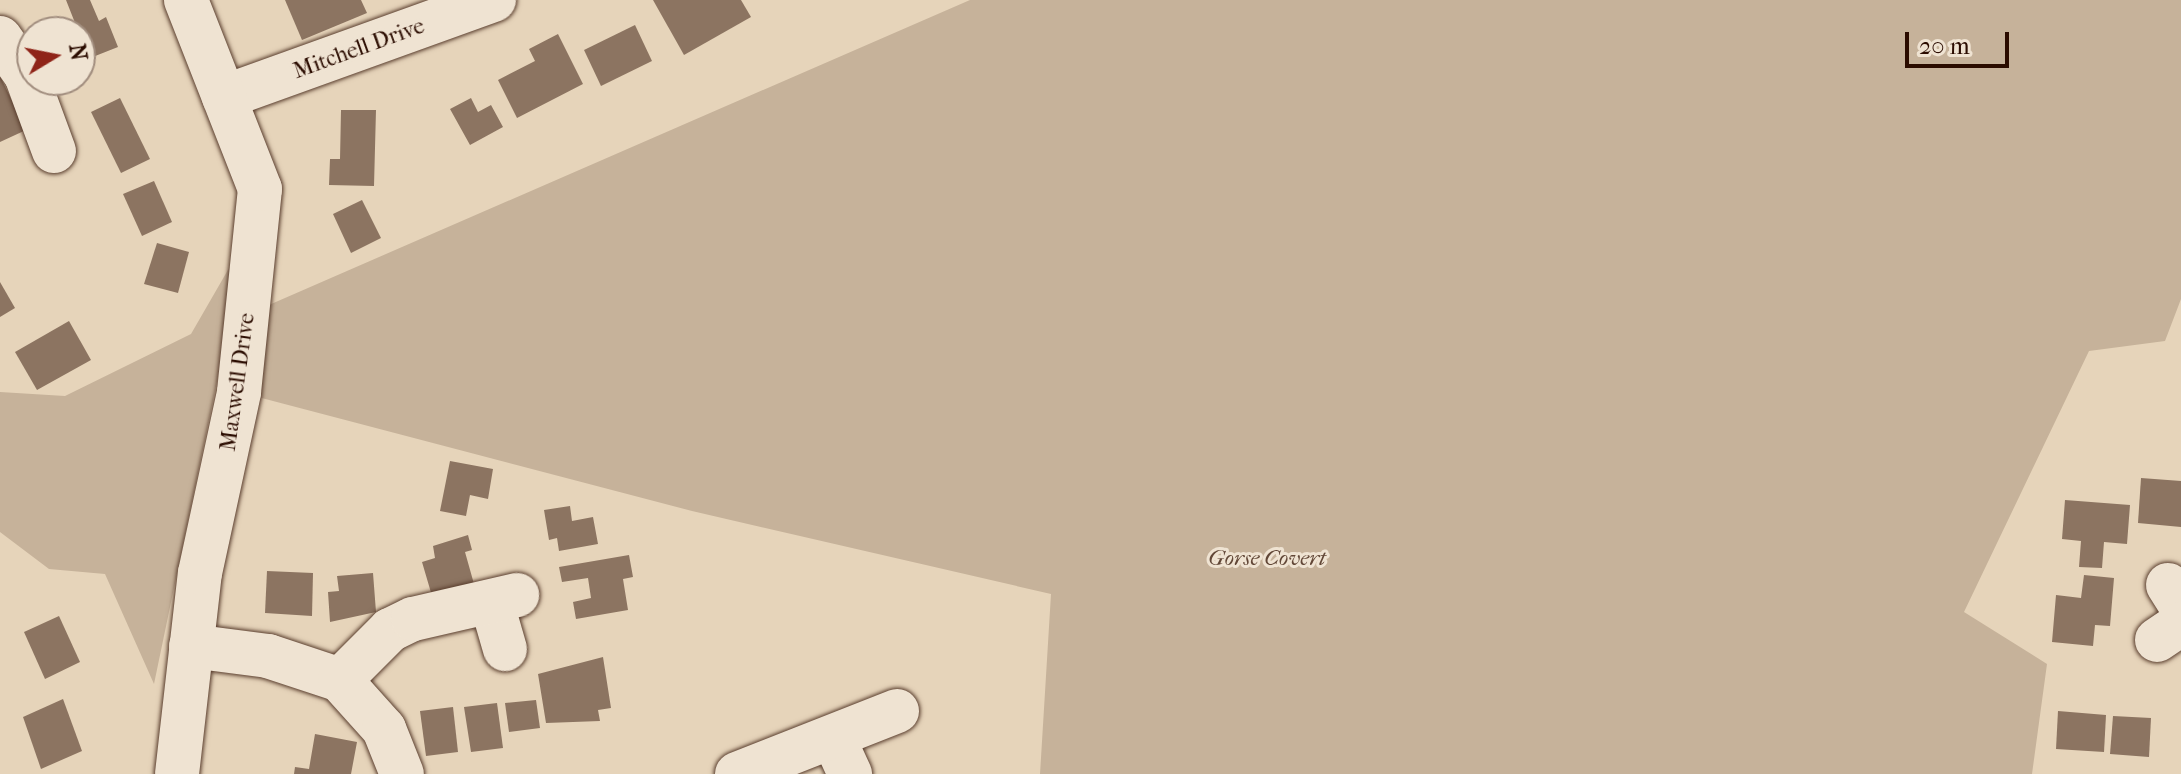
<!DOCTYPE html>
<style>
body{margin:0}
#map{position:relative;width:2181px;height:774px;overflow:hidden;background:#e6d4ba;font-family:"IM FELL French Canon",serif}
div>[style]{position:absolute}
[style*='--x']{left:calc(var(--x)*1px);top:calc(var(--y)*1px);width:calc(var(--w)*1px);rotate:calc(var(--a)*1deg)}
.green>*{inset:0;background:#c6b29a}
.building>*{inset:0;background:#8c7461}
.roads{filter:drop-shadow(0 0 2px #5a3e2e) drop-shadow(0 0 2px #5a3e2e)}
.minor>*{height:44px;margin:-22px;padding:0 22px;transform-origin:22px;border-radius:22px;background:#efe3d2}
span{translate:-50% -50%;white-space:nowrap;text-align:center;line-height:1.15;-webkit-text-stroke:6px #efe3d2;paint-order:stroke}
.street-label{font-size:22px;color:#2b0c00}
.park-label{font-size:22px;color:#614636;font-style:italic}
.north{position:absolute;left:16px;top:16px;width:80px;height:80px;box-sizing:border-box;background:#efe3d2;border:2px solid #a18d7e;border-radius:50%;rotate:80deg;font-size:22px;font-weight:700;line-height:32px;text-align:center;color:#2b0c00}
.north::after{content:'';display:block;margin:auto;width:28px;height:36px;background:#8f2418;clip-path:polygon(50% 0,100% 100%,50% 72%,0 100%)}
.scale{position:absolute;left:1905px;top:32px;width:104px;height:36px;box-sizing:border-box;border:4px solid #2b0c00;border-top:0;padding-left:10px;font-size:24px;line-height:28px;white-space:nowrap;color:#2b0c00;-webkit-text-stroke:6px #efe3d2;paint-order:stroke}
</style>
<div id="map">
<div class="green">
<i style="clip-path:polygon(970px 0,2181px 0,2181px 299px,2165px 341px,2089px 351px,1964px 612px,2047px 664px,2032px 774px,1040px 774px,1051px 594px,692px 511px,239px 392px,248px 314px)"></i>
<i style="clip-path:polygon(236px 256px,242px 261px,154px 684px,105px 574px,49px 569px,0 532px,0 392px,65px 396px,191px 334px)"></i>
</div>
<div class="building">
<i style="clip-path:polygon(66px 0,90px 0,99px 21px,106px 17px,118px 47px,80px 62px,80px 32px,66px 32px,77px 28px)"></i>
<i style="clip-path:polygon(285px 0,361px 0,367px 13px,302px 40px)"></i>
<i style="clip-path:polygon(653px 0,741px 0,751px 17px,684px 55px)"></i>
<i style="clip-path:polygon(635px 25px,652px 61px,601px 86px,584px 50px)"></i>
<i style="clip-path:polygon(558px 34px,583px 84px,517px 118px,498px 80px,535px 61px,529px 49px)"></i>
<i style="clip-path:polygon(0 76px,26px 130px,0 142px)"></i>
<i style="clip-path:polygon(120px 98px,150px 159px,121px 173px,91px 112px)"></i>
<i style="clip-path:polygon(471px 98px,478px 112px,491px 105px,503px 127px,470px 145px,450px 109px)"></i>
<i style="clip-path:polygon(341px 110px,376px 110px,374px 186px,329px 185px,330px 159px,340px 159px)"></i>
<i style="clip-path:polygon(154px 181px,172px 222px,142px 236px,123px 194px)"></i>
<i style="clip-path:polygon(362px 200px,381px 238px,351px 253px,333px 214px)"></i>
<i style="clip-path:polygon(157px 243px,189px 252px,178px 293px,144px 284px)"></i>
<i style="clip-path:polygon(0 282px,15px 308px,0 317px)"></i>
<i style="clip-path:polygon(69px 321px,91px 360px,37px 390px,15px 352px)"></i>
<i style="clip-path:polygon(450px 461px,493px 469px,488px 499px,470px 495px,466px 516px,440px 511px)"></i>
<i style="clip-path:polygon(2141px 478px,2181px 481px,2181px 527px,2138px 523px)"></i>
<i style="clip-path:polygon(2065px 500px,2130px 505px,2127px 544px,2104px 542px,2102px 568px,2079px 567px,2081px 541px,2062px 539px)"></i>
<i style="clip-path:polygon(570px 506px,572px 521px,593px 517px,598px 544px,559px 551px,557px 538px,549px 540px,544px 510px)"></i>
<i style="clip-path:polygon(468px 535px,472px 550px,465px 552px,474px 584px,432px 596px,422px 562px,435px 558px,433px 546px)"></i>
<i style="clip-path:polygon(629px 555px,633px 577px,623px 579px,628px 610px,576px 619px,573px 602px,591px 598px,588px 578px,562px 582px,559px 567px)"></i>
<i style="clip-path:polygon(267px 571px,313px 573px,312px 616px,265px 613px)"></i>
<i style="clip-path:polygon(373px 573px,376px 612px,330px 622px,328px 592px,339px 591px,337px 576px)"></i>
<i style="clip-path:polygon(2084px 575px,2114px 578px,2110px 626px,2095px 625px,2093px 646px,2052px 642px,2056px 595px,2081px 598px)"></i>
<i style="clip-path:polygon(59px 616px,80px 662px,45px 679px,24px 632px)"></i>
<i style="clip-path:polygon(603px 657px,611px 708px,598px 710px,600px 721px,546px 723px,538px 674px)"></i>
<i style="clip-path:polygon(63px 699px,82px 751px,41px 769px,23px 717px)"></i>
<i style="clip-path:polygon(536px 700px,540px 728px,509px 732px,505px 703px)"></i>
<i style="clip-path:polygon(497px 703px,503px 748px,471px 752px,464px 707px)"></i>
<i style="clip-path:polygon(453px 707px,458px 752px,426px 756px,420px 711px)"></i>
<i style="clip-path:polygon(2058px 711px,2106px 715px,2104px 752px,2056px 749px)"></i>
<i style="clip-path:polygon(2113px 716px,2151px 718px,2149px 757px,2110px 754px)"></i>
<i style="clip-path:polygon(315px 734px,357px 742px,351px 774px,294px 774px,295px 767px,309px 769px)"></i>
</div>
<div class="roads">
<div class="minor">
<i style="--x:0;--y:38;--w:45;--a:54.9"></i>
<i style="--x:26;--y:75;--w:81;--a:69.8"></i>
<i style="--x:224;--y:97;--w:287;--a:-19.8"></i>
<i style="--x:2168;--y:585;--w:25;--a:58"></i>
<i style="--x:492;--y:604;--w:47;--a:73.9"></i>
<i style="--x:2157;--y:640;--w:29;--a:-34"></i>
<i style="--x:191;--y:646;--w:78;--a:7.4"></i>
<i style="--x:268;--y:656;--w:76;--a:18.4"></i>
<i style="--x:340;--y:680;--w:66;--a:48.1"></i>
<i style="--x:384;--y:729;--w:48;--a:68.2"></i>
<i style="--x:340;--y:680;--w:71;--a:-45"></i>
<i style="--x:390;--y:630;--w:25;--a:-26"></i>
<i style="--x:413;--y:619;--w:107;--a:-13"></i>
<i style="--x:833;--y:737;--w:41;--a:65.3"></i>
<i style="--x:177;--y:774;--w:202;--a:-83.5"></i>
<i style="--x:200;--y:573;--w:185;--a:-77.8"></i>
<i style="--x:239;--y:392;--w:204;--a:-84.1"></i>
<i style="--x:260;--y:189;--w:203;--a:-111.4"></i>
<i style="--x:737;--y:774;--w:172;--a:-21.5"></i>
</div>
</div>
<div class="street-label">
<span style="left:359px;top:49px;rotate:-20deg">Mitchell Drive</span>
<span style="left:238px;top:382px;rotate:-82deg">Maxwell Drive</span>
</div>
<div class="park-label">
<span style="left:1267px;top:559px">Gorse Covert</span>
</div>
<div class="north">N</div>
<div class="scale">20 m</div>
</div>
